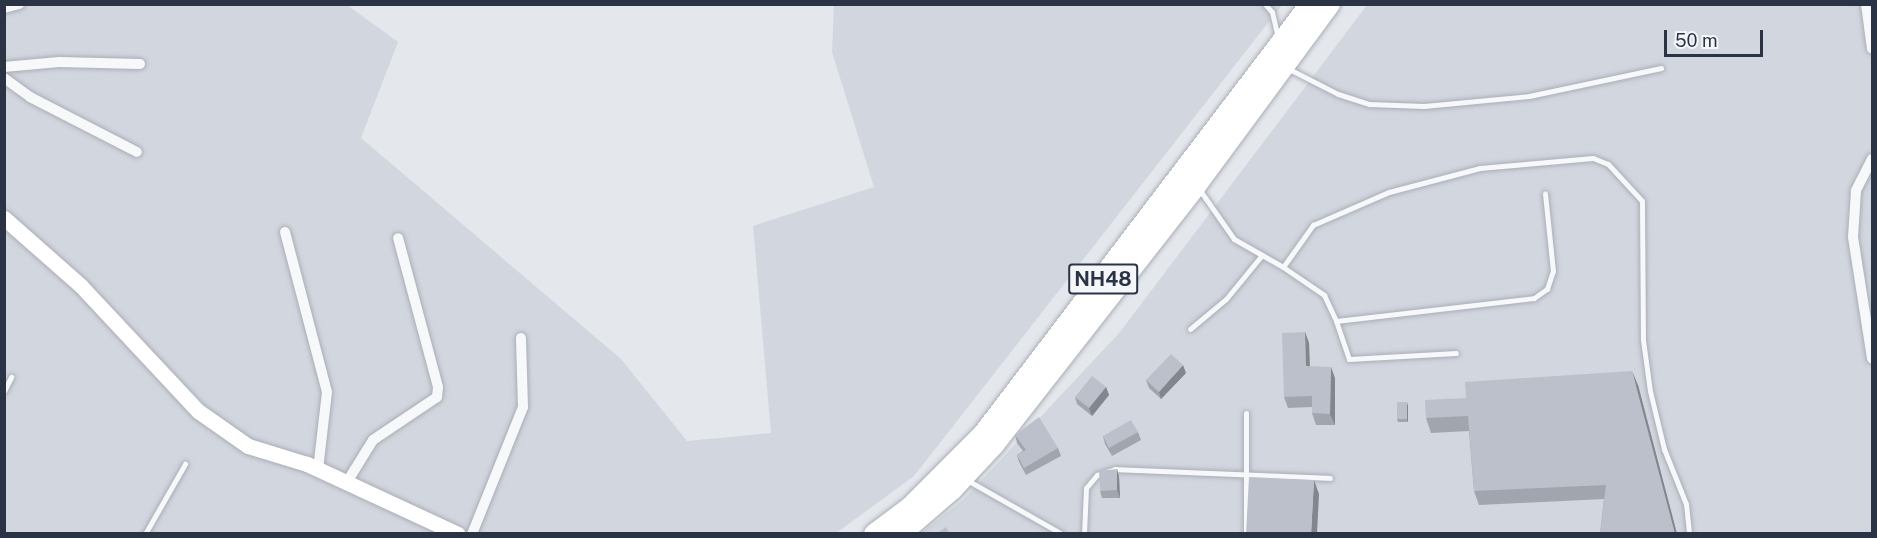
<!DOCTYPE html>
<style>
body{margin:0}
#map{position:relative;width:1877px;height:538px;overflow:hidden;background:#e4e7ec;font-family:"Public Sans",sans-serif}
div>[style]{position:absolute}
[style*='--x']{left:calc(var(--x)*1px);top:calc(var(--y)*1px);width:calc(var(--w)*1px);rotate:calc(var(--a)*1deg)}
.built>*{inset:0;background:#d2d6de}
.roads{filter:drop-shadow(0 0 2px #a9aeb7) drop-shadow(0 0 2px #a9aeb7)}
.lane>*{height:5px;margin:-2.5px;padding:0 2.5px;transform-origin:2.5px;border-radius:2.5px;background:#f7f8fa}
.street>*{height:10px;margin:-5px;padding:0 5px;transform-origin:5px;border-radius:5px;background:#f7f8fa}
.secondary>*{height:15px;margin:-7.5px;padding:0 7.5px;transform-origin:7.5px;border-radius:7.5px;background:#fff}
.highway>*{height:20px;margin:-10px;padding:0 10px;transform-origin:10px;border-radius:10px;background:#fff}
.wall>*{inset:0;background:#a1a5ae}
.shaded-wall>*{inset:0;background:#83868d}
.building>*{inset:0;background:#bbc0ca}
span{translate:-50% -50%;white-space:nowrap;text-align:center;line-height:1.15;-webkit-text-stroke:4.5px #f4f6f9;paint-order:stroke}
.shield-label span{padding:2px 4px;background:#f4f6f9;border:2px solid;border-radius:4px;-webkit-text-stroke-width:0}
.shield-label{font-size:20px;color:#2b3445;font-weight:700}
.frame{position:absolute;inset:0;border:6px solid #2b3445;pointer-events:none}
.scale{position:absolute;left:1664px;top:30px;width:99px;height:27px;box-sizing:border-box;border:3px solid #2b3445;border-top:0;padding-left:8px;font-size:18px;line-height:21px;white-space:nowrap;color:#2b3445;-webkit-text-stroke:4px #f4f6f9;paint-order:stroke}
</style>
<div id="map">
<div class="built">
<i style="clip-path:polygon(4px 5px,347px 5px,398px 42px,361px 138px,621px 359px,687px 441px,771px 433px,753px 226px,874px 187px,832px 52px,834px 5px,1282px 5px,914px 476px,835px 534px,5px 533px)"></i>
<i style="clip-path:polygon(1367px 5px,1872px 5px,1872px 533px,920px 534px,963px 500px,1120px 332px)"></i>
</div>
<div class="roads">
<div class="lane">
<i style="--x:1265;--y:4;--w:11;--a:49"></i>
<i style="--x:1272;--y:12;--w:27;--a:77"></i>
<i style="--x:1287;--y:68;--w:57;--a:27"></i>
<i style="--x:1338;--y:94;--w:33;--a:18"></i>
<i style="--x:1369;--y:104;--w:55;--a:2.1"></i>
<i style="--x:1424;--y:106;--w:105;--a:-5.4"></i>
<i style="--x:1529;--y:96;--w:135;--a:-12"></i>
<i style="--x:1199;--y:189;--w:61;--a:55"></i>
<i style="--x:1234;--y:239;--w:56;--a:29.7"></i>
<i style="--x:1283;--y:267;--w:52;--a:-54.5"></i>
<i style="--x:1313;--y:225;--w:83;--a:-23.5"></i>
<i style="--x:1389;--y:192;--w:94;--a:-14.8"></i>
<i style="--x:1480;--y:168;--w:113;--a:-5.1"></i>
<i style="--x:1593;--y:158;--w:16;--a:22"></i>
<i style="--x:1608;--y:164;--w:50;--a:47.4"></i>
<i style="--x:1642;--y:201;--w:139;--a:89.6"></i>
<i style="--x:1643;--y:340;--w:51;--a:82.2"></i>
<i style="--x:1650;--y:391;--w:60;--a:76.4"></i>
<i style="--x:1664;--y:449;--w:59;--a:68.2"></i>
<i style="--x:1686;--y:504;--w:30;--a:84"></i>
<i style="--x:1283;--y:267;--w:50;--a:34.3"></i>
<i style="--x:1324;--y:295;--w:29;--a:65"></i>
<i style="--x:1336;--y:321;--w:199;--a:-6.6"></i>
<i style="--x:1534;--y:298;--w:16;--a:-35"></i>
<i style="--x:1547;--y:289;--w:19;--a:-72"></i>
<i style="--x:1553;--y:271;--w:78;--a:-95.9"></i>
<i style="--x:1336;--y:321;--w:40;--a:71.1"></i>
<i style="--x:1349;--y:359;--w:107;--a:-3.2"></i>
<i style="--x:1190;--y:329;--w:47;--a:-39.8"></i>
<i style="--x:1226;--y:299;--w:57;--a:-50.7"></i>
<i style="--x:4;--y:391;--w:16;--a:-63"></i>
<i style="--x:967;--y:480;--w:109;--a:29.6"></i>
<i style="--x:145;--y:534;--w:81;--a:-60.3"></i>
<i style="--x:1084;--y:534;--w:46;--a:-87.5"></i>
<i style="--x:1086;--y:488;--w:17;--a:-50"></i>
<i style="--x:1097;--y:475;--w:19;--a:-18"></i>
<i style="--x:1115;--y:469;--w:215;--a:2.4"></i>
<i style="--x:1246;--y:534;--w:121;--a:-90"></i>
</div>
<div class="street">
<i style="--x:1866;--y:4;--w:45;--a:82.4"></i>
<i style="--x:4;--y:8;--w:16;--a:-15"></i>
<i style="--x:4;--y:67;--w:55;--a:-5.2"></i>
<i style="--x:59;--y:62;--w:81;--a:1.4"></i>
<i style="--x:4;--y:78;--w:32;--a:36"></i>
<i style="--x:30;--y:97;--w:120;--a:27.2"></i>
<i style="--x:1872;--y:159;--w:36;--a:117"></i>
<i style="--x:1856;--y:191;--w:46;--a:93.7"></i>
<i style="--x:1853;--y:237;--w:123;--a:81.1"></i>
<i style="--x:285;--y:232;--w:165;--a:75.3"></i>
<i style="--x:327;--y:392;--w:79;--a:96.6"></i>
<i style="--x:347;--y:482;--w:49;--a:-58.2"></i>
<i style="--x:373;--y:440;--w:77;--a:-33.9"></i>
<i style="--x:437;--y:397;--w:10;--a:-84"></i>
<i style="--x:438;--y:387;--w:154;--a:-105"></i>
<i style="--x:472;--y:534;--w:137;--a:-68.1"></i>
<i style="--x:523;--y:407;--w:69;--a:-91.7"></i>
</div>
<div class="secondary">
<i style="--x:4;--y:218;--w:103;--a:41.4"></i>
<i style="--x:81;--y:286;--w:171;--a:46.9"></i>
<i style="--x:198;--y:411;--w:61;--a:35"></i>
<i style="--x:248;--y:446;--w:62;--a:17"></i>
<i style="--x:307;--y:464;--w:166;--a:24.9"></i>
</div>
<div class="highway">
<i style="--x:874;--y:534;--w:45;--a:-36.9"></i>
<i style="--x:910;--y:507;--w:103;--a:-45"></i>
<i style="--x:983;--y:434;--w:540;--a:-52.75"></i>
<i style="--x:901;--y:534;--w:67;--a:-40.8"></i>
<i style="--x:952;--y:490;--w:62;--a:-47"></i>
<i style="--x:994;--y:445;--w:328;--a:-52"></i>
<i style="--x:1196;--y:186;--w:226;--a:-53.6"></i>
</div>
</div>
<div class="wall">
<i style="clip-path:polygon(1305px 332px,1309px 343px,1310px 366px,1335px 378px,1335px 425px,1316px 425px,1312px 413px,1312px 407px,1288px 408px,1284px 397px)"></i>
<i style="clip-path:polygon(1186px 373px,1161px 399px,1149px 388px,1146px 380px)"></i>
<i style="clip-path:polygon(1638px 385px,1677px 534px,1600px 534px,1604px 499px,1479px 505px,1474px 491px,1469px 431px,1431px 433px,1426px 418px,1466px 398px)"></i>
<i style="clip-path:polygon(1106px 387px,1109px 395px,1092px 416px,1077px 404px,1075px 397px)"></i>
<i style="clip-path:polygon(1408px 406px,1408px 422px,1398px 422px,1397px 419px)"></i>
<i style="clip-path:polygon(1138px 432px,1141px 440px,1112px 456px,1105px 444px,1103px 436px)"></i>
<i style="clip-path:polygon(1015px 435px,1058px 448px,1061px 456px,1026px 475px,1019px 462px,1017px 455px,1023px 451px,1017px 443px)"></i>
<i style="clip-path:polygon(1117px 469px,1119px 477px,1120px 498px,1102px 498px,1100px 491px)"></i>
</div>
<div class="shaded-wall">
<i style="clip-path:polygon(1305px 332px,1309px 343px,1310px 377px,1306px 366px)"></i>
<i style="clip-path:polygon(1183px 365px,1186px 373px,1161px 399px,1159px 392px)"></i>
<i style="clip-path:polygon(1331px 367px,1335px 378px,1335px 425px,1330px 414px)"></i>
<i style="clip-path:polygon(1632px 371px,1638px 385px,1677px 534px,1675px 534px)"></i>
<i style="clip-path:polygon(1106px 387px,1109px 395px,1092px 416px,1089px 408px)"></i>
<i style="clip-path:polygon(1407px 402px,1408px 406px,1408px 422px,1407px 419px)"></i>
<i style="clip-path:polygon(1117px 469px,1119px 477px,1120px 498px,1117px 490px)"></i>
<i style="clip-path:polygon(1314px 480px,1319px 494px,1317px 534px,1311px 534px)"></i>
</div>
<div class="building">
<i style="clip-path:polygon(1305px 332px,1306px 366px,1331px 367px,1330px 414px,1312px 413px,1312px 396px,1284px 397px,1282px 333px)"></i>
<i style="clip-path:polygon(1171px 354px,1183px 365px,1159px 392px,1146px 380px)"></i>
<i style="clip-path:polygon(1632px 371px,1675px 534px,1600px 534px,1606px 485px,1474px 491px,1468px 416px,1426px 418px,1425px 400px,1466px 398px,1465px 382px)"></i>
<i style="clip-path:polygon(1092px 376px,1106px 387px,1089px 408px,1075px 397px)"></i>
<i style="clip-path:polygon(1397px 402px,1407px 402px,1407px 419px,1397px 419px)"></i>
<i style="clip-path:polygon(1039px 417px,1058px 448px,1024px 468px,1017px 455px,1026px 450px,1015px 435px)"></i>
<i style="clip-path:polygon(1131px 420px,1138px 432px,1109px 448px,1103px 436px)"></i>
<i style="clip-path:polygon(1117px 469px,1117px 490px,1100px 491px,1099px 471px)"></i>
<i style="clip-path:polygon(1249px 477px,1314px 480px,1311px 534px,1246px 534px)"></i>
<i style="clip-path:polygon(946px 527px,950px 534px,936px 534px)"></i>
</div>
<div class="shield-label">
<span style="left:1103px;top:279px">NH48</span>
</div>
<div class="frame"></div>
<div class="scale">50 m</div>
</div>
